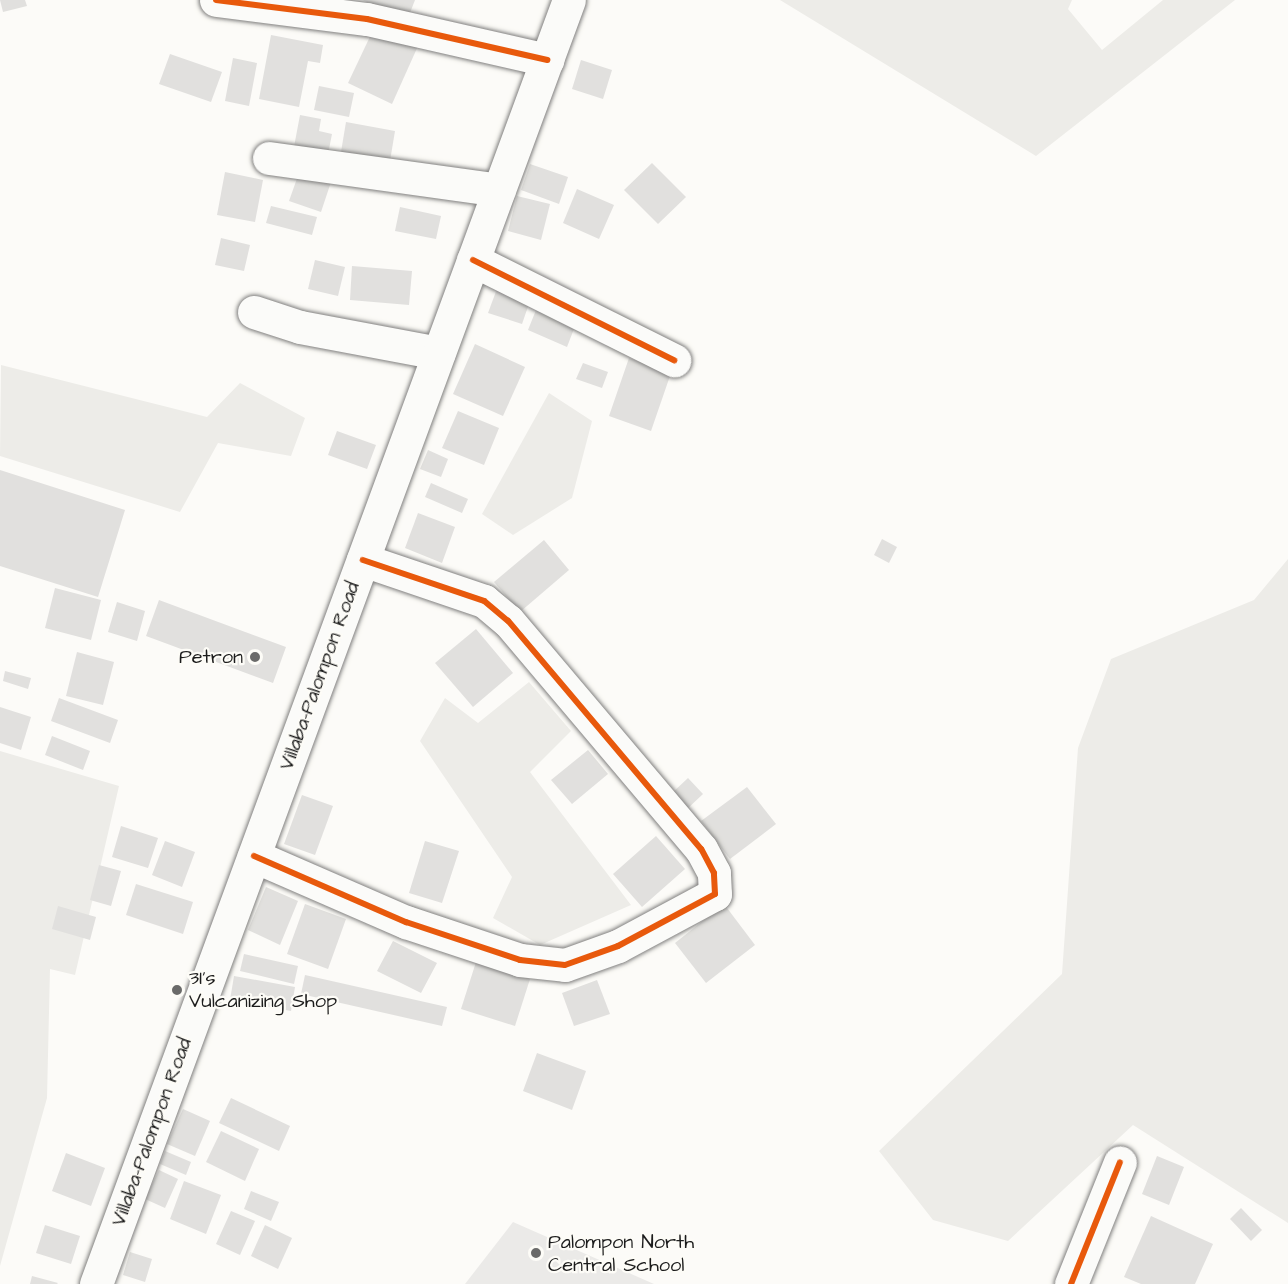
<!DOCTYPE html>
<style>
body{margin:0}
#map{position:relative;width:1288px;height:1284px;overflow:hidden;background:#fcfbf8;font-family:"Architects Daughter",sans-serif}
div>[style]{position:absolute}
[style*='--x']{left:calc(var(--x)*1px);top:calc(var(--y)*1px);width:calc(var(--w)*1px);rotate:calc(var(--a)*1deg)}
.built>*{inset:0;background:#ebeae8}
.green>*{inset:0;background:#edece8}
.building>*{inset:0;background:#e1e0de}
.roads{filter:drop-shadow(0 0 2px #81807f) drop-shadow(0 0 2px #81807f)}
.minor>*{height:33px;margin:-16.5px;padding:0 16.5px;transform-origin:16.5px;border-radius:16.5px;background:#fbfbf9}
.major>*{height:33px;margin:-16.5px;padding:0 16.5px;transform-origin:16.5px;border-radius:16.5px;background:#fbfbf9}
.cycleway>*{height:6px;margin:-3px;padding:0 3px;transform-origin:3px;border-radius:3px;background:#e8590c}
.dots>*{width:16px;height:16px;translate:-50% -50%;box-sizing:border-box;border:3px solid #fdfcf7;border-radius:50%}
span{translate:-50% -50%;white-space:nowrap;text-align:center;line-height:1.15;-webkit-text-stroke:4.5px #fdfcf7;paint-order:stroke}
.poi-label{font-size:20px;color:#1c1c1c}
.right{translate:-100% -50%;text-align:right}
.left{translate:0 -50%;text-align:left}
.street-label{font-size:20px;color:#1c1c1c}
</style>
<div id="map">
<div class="built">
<i style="clip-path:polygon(513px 1222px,654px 1284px,465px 1284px)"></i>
</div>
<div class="green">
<i style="clip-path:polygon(780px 0,1072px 0,1068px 9px,1102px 50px,1163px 0,1235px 0,1036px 156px)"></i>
<i style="clip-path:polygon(1px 365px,207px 417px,240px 383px,305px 418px,291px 456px,218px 443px,180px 512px,0 456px)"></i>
<i style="clip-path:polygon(549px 393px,592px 421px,572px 498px,513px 535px,482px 514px)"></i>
<i style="clip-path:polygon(1288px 559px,1288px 1223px,1133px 1125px,1008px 1241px,933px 1220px,879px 1151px,1062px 974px,1078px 748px,1111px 659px,1254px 600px)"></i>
<i style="clip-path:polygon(529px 682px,571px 731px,530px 772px,631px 905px,540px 945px,493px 918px,512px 877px,420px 741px,445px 698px,478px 723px)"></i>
<i style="clip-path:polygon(0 751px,119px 786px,75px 975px,50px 969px,47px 1098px,0 1266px)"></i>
</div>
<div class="building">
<i style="clip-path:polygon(0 0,25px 0,27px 6px,3px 12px)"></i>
<i style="clip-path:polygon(362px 0,415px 0,408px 18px)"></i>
<i style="clip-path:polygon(375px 26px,418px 46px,392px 104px,348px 83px)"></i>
<i style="clip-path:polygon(271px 35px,323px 45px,320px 63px,308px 61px,299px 107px,259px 99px)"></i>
<i style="clip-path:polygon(170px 54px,222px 72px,211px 102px,159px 84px)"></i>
<i style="clip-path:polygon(233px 58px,257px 63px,249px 106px,225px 101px)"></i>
<i style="clip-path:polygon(581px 60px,612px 70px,603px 99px,572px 89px)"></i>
<i style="clip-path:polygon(319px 86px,354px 93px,349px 117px,314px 110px)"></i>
<i style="clip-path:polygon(300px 115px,321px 119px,319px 131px,332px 134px,327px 159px,293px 152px)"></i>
<i style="clip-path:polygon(346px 122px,395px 131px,389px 167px,340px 158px)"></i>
<i style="clip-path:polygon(652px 163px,686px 197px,658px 224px,624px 190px)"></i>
<i style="clip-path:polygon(530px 164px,568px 177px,559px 204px,521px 190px)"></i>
<i style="clip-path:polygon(300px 170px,331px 182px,321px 212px,289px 201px)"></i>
<i style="clip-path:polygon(225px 172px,263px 180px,255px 222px,217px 215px)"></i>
<i style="clip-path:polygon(577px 189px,614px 205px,599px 239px,563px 223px)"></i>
<i style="clip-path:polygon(517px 196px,550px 204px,541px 240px,508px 231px)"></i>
<i style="clip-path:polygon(271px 206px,317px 217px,312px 235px,266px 223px)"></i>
<i style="clip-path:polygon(400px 207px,441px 216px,436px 239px,395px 231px)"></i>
<i style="clip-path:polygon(221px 238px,250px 245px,244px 271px,215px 265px)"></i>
<i style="clip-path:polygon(315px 260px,345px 267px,338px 296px,308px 289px)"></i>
<i style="clip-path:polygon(352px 266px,412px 271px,409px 305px,350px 300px)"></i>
<i style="clip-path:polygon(498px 286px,531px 298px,522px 324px,488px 313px)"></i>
<i style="clip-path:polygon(538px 305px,577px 321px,567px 347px,528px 330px)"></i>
<i style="clip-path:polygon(475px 344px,525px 367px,503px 416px,453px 394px)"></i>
<i style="clip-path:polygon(629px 358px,671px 373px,651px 431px,609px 416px)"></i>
<i style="clip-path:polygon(583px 363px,608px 372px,602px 388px,576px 379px)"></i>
<i style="clip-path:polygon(458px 411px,499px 428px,484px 465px,442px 448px)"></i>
<i style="clip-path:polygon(337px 431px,376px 445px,367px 469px,328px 455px)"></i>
<i style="clip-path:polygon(428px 450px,448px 459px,441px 477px,420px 469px)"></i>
<i style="clip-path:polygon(0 470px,125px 510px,98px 597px,0 566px)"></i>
<i style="clip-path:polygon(431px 483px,468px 499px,462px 513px,425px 497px)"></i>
<i style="clip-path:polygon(418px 513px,455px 527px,442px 563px,405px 548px)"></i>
<i style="clip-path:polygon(882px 539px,897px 547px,889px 563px,874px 555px)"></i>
<i style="clip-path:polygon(544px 540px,569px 570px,520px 612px,494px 582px)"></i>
<i style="clip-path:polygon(55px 588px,101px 600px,91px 640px,45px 628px)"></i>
<i style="clip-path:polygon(159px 600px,286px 647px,273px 683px,146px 636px)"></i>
<i style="clip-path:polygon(117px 602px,145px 611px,137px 641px,108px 632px)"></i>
<i style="clip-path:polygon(476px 629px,513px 673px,473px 707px,435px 663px)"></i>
<i style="clip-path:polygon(77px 652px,114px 662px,103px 705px,66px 696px)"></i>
<i style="clip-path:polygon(5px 671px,31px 678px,28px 689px,3px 681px)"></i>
<i style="clip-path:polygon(59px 698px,118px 720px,110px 743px,51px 721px)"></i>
<i style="clip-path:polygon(0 707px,31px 717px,21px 750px,0 743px)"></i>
<i style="clip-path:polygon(52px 736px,90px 751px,83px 770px,45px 755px)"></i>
<i style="clip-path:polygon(588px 750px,608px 774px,572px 804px,551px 780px)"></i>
<i style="clip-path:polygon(688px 778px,703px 794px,686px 810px,671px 794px)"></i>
<i style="clip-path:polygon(747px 787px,776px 824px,730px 859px,701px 821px)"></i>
<i style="clip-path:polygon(302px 795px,333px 806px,315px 855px,284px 844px)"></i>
<i style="clip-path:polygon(121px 826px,158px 838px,148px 868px,112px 857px)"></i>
<i style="clip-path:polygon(656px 836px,685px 869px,642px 907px,613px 874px)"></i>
<i style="clip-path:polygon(165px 841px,195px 852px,182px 887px,152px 875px)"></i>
<i style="clip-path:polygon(425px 841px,459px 851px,442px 903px,409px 893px)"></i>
<i style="clip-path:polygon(99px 865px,121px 871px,111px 906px,90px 900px)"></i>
<i style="clip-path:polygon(136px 884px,193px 902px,183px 934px,126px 915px)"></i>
<i style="clip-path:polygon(266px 887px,298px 901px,280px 945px,248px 930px)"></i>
<i style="clip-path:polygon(305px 904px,346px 919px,328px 969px,287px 954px)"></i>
<i style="clip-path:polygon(724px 904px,755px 945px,706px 983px,675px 943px)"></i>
<i style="clip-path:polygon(58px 906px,96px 917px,90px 940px,52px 929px)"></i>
<i style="clip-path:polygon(393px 941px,437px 963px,421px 993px,377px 971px)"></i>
<i style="clip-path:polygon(244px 954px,298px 966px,294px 984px,240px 971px)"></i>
<i style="clip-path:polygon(476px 962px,530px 979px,515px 1026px,461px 1009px)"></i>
<i style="clip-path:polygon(305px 975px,447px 1007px,442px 1026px,301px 994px)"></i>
<i style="clip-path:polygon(234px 976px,295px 987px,291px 1011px,230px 1000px)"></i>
<i style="clip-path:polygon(597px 980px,610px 1014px,574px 1026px,562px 993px)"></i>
<i style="clip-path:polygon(537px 1053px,586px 1071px,572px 1110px,523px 1091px)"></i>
<i style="clip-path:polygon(231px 1098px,290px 1126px,279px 1151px,219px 1123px)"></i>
<i style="clip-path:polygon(183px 1109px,210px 1121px,195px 1156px,167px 1144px)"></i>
<i style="clip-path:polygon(221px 1131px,259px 1149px,245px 1181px,206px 1162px)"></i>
<i style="clip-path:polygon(165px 1151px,191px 1162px,186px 1175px,160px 1164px)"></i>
<i style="clip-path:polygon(66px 1153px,105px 1168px,91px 1206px,52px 1191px)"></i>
<i style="clip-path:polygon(1157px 1156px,1184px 1167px,1169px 1205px,1142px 1194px)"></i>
<i style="clip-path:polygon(159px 1170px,178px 1179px,165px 1208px,145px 1199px)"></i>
<i style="clip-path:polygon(184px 1181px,221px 1195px,206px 1234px,170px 1219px)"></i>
<i style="clip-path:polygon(251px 1191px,279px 1202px,271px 1221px,244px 1209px)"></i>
<i style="clip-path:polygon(1241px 1208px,1262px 1230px,1251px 1241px,1230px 1219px)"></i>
<i style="clip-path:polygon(231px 1211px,255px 1221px,240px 1255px,216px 1244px)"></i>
<i style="clip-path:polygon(1151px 1216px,1213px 1244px,1195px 1284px,1141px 1284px,1124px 1277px)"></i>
<i style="clip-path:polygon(45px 1225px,80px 1236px,71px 1264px,36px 1253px)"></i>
<i style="clip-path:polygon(265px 1225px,292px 1238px,278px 1269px,251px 1256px)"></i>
<i style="clip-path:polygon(130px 1252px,152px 1259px,145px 1282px,123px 1275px)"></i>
<i style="clip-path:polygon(32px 1276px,58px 1283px,57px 1284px,30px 1284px)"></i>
</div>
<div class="roads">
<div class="minor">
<i style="--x:216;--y:0;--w:152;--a:7.2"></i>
<i style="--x:367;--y:19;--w:185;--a:12.8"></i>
<i style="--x:269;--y:158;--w:232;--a:7.9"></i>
<i style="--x:473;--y:260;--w:225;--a:26.5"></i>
<i style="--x:254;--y:312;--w:48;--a:18.1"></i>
<i style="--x:300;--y:327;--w:141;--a:10.6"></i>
<i style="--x:254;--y:856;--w:166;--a:23.5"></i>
<i style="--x:406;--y:922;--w:120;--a:18.4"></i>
<i style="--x:520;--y:960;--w:45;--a:6.3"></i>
<i style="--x:565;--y:965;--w:56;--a:-19.7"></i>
<i style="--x:618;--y:946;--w:110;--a:-28.2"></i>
<i style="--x:715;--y:894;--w:21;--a:-93"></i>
<i style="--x:714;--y:873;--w:27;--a:-118"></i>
<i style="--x:701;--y:849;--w:299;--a:-130.2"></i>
<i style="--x:508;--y:621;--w:31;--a:-140"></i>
<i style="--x:484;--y:601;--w:128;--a:-161.3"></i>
<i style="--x:1071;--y:1284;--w:131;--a:-68.1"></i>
</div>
<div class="major">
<i style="--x:96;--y:1284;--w:1368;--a:-69.78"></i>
</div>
</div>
<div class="cycleway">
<i style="--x:216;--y:0;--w:152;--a:7.2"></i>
<i style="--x:367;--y:19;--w:185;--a:12.8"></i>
<i style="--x:473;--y:260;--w:225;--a:26.5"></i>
<i style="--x:254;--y:856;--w:166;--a:23.5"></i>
<i style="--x:406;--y:922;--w:120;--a:18.4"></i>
<i style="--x:520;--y:960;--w:45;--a:6.3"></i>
<i style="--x:565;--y:965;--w:56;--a:-19.7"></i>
<i style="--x:618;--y:946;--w:110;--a:-28.2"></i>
<i style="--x:715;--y:894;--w:21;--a:-93"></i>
<i style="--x:714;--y:873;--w:27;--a:-118"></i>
<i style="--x:701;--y:849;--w:299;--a:-130.2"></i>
<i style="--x:508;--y:621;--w:31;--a:-140"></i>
<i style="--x:484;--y:601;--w:128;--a:-161.3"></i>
<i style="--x:1071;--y:1284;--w:131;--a:-68.1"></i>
</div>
<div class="dots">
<i style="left:255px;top:657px;background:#6a6a69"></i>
<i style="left:177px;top:990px;background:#6a6a69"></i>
<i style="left:536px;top:1253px;background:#6a6a69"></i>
</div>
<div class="poi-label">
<span class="right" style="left:243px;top:657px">Petron</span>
<span class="left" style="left:189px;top:990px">3I's<br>Vulcanizing Shop</span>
<span class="left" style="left:548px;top:1254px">Palompon North<br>Central School</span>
</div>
<div class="street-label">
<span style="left:320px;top:676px;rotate:-70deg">Villaba-Palompon Road</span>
<span style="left:152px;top:1132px;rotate:-70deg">Villaba-Palompon Road</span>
</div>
</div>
